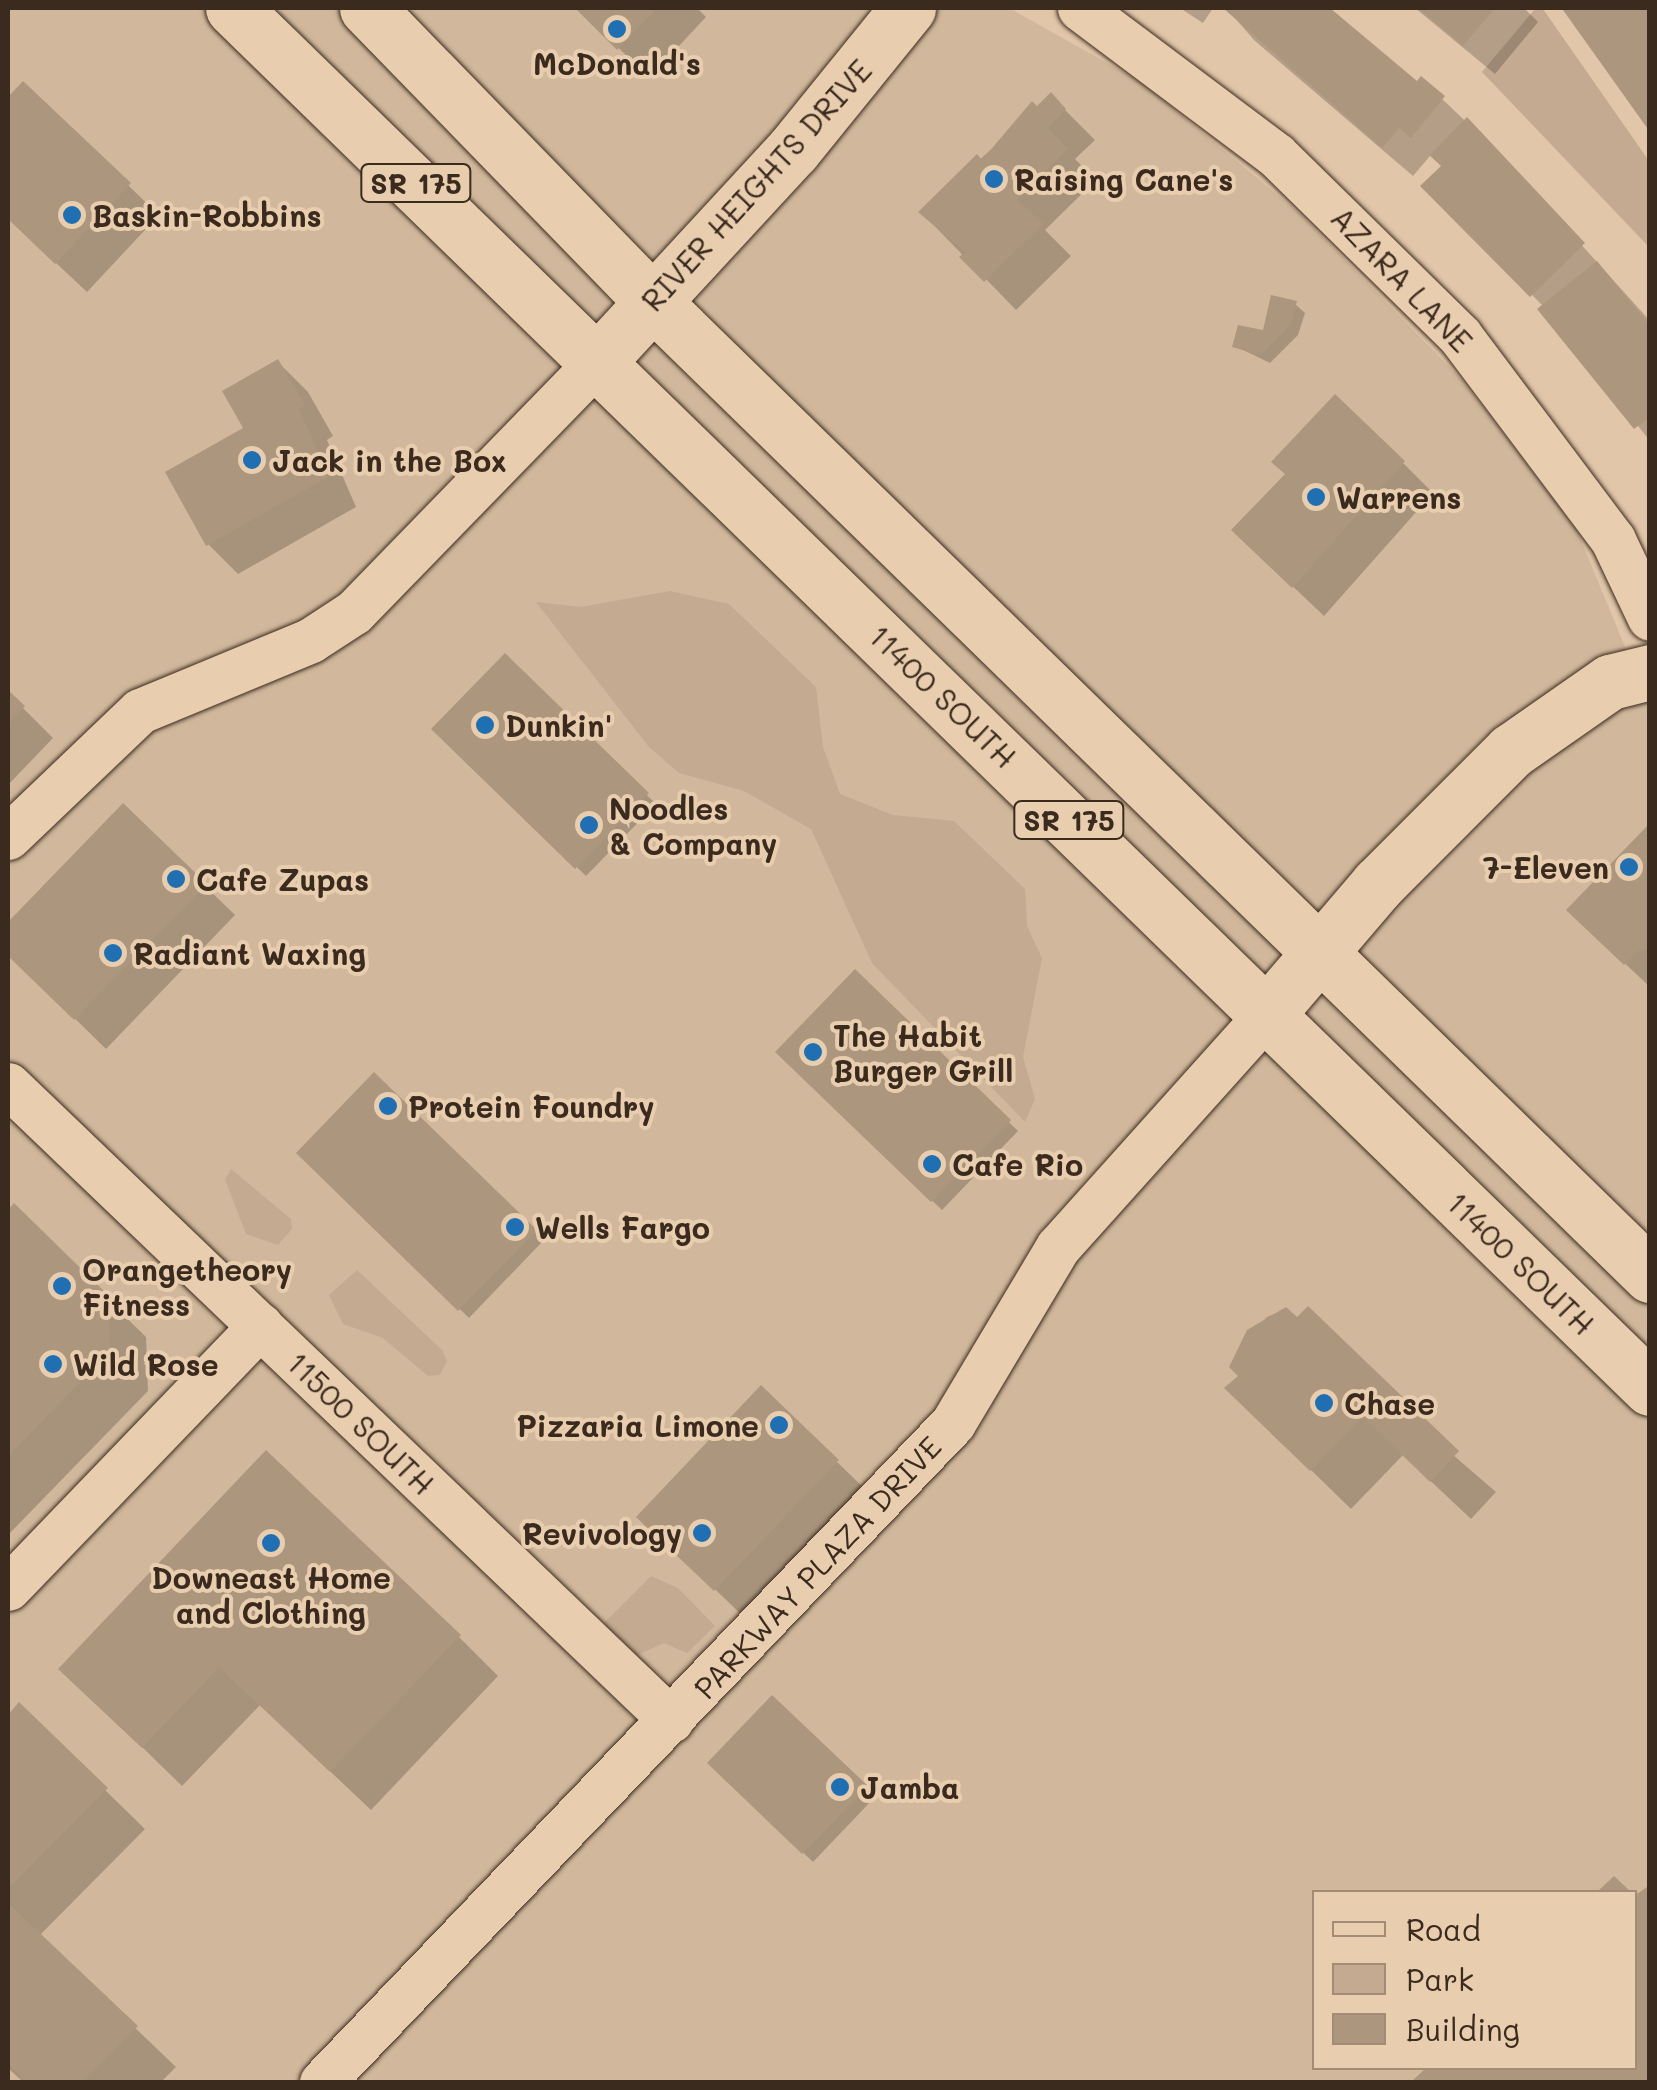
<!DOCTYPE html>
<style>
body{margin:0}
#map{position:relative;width:1657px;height:2090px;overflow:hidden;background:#e1c6a9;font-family:Mali,sans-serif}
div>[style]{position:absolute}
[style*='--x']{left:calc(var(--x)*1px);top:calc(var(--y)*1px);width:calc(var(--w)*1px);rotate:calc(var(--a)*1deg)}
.built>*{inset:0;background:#d1b89c}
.green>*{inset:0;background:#c3aa90}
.shadow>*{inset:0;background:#0003}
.building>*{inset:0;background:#ad967e}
.roads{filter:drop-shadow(0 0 2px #3b2a1e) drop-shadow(0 0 2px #3b2a1e)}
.minor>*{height:45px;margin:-22.5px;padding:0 22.5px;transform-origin:22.5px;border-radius:22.5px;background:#e8cdaf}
.tertiary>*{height:55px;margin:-27.5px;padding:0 27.5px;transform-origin:27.5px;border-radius:27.5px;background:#e8cdaf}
.primary>*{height:55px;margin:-27.5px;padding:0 27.5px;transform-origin:27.5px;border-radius:27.5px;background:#e8cdaf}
.dots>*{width:28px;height:28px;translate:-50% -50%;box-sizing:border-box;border:5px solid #e8cdaf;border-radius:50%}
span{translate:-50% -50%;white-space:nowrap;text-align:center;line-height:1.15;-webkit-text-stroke:8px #e8cdaf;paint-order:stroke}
.shield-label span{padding:2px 8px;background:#e8cdaf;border:2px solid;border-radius:8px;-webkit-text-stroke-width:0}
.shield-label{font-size:28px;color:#3b2a1e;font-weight:700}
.poi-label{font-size:30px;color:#3b2a1e;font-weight:700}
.left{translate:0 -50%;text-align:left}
.right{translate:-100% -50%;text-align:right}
.street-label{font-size:30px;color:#3b2a1e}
.frame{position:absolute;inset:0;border:10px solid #3b2a1e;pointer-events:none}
.legend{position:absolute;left:1312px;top:1890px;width:325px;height:180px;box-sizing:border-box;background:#e8cdaf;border:2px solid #a38c75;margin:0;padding:12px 18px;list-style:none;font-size:30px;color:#3b2a1e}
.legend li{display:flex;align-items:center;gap:20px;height:50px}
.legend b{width:50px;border:2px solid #a38c75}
</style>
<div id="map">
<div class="built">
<i style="clip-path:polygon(evenodd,8px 8px,1009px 8px,1141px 82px,1299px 213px,1462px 380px,1576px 528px,1649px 705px,1649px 2082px,8px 2082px,8px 8px,1314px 1892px,1634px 1892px,1634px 2068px,1314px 2068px,1314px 1892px)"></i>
</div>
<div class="green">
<i style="clip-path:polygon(1535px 9px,1543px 9px,1649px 161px,1649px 247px,1482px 72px)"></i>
<i style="clip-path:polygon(670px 591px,729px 604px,816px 687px,823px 747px,840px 794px,893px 815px,954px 821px,1025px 889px,1027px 926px,1042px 958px,1023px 1057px,1035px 1099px,1025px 1122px,872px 963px,811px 829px,744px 791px,679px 773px,649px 747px,536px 602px,581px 607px)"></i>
<i style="clip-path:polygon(231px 1169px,291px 1219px,292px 1229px,278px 1245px,246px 1234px,225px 1179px)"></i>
<i style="clip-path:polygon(357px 1270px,442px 1350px,447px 1361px,440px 1375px,428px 1376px,383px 1338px,343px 1324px,329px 1295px)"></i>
<i style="clip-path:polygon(651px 1576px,678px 1588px,715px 1626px,687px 1653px,664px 1643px,637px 1655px,604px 1623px)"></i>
</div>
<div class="shadow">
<i style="clip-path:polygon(578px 8px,697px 8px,706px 17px,649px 78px)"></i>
<i style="clip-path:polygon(1180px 8px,1213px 8px,1203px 23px)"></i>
<i style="clip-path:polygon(1226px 8px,1326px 8px,1417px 85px,1421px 79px,1497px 151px,1650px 321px,1650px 441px,1544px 307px,1424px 186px,1443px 167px,1430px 156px,1413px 176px,1254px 40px)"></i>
<i style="clip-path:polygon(1415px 8px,1524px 8px,1538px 22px,1495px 74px)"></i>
<i style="clip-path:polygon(23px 84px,159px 215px,87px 292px,8px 218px,8px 100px)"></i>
<i style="clip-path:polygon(1051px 96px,1095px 140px,1075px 159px,1096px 180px,1045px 230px,1071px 256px,1016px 310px,921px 212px)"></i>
<i style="clip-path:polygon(1295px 304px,1305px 313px,1298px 335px,1270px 363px,1235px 346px,1264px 333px)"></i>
<i style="clip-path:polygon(278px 362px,308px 392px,333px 436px,327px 440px,356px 507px,238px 574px,208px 544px,247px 428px)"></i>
<i style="clip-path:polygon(1403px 463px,1433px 493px,1324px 616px,1265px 560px)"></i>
<i style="clip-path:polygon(505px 657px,656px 804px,586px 876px,435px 729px)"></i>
<i style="clip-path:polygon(8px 693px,53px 738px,8px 785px)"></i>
<i style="clip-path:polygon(123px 806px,235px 915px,106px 1049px,8px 953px,8px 925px)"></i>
<i style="clip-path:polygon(1650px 827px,1650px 987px,1600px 940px)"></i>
<i style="clip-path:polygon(855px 972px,1018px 1131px,942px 1210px,778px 1052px)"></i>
<i style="clip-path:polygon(374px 1076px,544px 1240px,469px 1318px,299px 1153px)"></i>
<i style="clip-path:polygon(14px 1207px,146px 1337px,148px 1391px,8px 1535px,8px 1209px)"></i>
<i style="clip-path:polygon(1285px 1310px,1496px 1492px,1471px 1519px,1403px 1455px,1351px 1509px,1267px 1427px,1241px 1376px,1238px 1350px,1267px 1317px)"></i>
<i style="clip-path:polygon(837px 1462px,867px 1491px,746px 1619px,670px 1546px)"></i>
<i style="clip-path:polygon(459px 1637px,498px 1676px,371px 1810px,260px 1705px,182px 1786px,62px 1669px)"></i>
<i style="clip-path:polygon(772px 1698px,875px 1797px,813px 1862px,710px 1763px)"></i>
<i style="clip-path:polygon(19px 1706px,145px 1829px,39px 1936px,176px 2067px,161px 2082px,23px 2082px,8px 2068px,8px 1718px)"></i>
<i style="clip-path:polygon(1650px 1888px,1650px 2082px,1415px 2082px,1429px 2068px,1634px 2068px)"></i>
</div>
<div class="building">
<i style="clip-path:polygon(575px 8px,657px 8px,617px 50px)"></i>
<i style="clip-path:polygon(1223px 8px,1330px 8px,1417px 81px,1421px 76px,1445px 96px,1411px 138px,1399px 128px,1382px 148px)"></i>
<i style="clip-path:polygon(1418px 8px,1495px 8px,1463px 46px)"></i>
<i style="clip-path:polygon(1566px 8px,1650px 8px,1650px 132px,1563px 10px)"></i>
<i style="clip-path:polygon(23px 81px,131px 183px,55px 264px,8px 219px,8px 97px)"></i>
<i style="clip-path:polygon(1051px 92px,1066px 109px,1047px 128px,1068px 149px,1017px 199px,1043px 224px,984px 282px,959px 257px,965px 252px,918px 212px,977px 154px,982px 160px,1032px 101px,1037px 106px)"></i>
<i style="clip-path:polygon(1467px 117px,1585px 243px,1530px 297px,1420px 186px,1441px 166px,1430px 155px)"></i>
<i style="clip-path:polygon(1597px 261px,1650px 326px,1650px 417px,1634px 429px,1537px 309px)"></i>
<i style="clip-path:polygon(1271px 295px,1297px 301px,1290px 325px,1260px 355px,1232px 347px,1238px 325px,1263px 330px)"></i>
<i style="clip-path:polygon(278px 359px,305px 406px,299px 409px,328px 477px,206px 546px,165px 472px,243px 428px,222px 391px)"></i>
<i style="clip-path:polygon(1335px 394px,1405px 461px,1292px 588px,1231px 530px,1285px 474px,1271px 462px)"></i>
<i style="clip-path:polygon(505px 653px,649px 793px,575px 869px,431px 729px)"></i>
<i style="clip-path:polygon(8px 690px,25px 706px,8px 724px)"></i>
<i style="clip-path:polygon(123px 803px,207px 884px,74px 1020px,8px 956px,8px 922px)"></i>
<i style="clip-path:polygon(1650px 823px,1650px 949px,1640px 949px,1624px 965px,1566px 910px)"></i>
<i style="clip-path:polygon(855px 969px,1011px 1120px,931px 1202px,775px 1052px)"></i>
<i style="clip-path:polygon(374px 1072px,537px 1230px,458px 1311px,296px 1153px)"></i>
<i style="clip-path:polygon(14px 1203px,108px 1295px,110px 1351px,8px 1456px,8px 1210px)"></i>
<i style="clip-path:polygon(1308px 1306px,1459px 1451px,1430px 1482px,1363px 1417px,1310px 1471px,1224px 1388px,1238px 1376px,1229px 1367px,1247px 1330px,1286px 1307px,1297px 1317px)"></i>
<i style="clip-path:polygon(761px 1385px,839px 1460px,714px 1591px,636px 1517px)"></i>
<i style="clip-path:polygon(266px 1450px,461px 1635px,330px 1772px,219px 1667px,142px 1748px,58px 1669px)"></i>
<i style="clip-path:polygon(772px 1695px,868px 1786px,802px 1854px,707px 1763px)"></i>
<i style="clip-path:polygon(19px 1702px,108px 1788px,8px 1889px,8px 1715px)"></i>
<i style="clip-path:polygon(1614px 1876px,1631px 1892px,1597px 1892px)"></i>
<i style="clip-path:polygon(1650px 1885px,1650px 2082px,1411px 2082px,1426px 2068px,1634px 2068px,1634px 1896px)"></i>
<i style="clip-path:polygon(8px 1903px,138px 2026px,81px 2082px,27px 2082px,8px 2063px)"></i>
</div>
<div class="roads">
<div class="minor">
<i style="--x:1080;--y:8;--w:245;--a:36.9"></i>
<i style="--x:1276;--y:155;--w:258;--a:44.5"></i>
<i style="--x:1460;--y:336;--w:255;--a:53.1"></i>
<i style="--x:1613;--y:540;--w:86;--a:64.6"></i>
<i style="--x:8;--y:837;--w:182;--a:-43.7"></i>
<i style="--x:140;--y:711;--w:185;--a:-22.5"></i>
<i style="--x:311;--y:640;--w:51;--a:-33.1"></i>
<i style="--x:354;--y:612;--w:353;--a:-45.8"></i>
<i style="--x:8;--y:1085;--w:918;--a:43.76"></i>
<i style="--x:8;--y:1588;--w:364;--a:-46.1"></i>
<i style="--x:322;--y:2082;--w:912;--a:-46.24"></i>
<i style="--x:953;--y:1423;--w:205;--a:-59.2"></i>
<i style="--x:1058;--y:1247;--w:313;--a:-48.1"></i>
</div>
<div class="tertiary">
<i style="--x:600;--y:359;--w:284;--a:-47.3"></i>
<i style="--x:793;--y:150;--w:183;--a:-51"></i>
<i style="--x:1267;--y:1014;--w:171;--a:-49.5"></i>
<i style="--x:1378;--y:884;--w:188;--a:-45"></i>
<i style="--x:1511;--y:751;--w:121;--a:-34.9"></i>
<i style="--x:1610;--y:682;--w:41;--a:-14"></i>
</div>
<div class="primary">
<i style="--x:233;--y:8;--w:1978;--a:44.24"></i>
<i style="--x:367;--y:8;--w:409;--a:45.8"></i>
<i style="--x:652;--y:301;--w:1395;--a:44.3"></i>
</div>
</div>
<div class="dots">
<i style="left:617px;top:29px;background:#1f6fb2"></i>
<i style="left:994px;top:179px;background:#1f6fb2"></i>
<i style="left:72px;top:215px;background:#1f6fb2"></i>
<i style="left:252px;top:460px;background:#1f6fb2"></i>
<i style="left:1316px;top:497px;background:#1f6fb2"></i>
<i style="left:485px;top:725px;background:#1f6fb2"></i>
<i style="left:589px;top:825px;background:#1f6fb2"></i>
<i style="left:1629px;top:867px;background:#1f6fb2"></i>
<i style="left:176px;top:879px;background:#1f6fb2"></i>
<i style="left:113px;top:953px;background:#1f6fb2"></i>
<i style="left:813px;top:1052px;background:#1f6fb2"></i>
<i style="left:388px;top:1106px;background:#1f6fb2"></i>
<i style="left:932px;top:1164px;background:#1f6fb2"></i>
<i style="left:515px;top:1227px;background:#1f6fb2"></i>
<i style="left:62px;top:1286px;background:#1f6fb2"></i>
<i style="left:53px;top:1364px;background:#1f6fb2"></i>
<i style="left:1324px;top:1403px;background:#1f6fb2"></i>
<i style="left:779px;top:1425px;background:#1f6fb2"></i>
<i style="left:702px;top:1533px;background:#1f6fb2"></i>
<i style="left:271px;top:1543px;background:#1f6fb2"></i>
<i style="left:840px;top:1787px;background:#1f6fb2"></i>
</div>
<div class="shield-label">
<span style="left:416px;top:183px">SR 175</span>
<span style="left:1069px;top:820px">SR 175</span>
</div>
<div class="poi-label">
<span style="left:617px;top:63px">McDonald's</span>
<span class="left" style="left:1014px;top:179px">Raising Cane's</span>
<span class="left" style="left:92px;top:215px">Baskin-Robbins</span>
<span class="left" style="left:272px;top:460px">Jack in the Box</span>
<span class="left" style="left:1336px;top:497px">Warrens</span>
<span class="left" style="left:505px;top:725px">Dunkin'</span>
<span class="left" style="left:609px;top:825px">Noodles<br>&amp; Company</span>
<span class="right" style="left:1609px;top:867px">7-Eleven</span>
<span class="left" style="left:196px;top:879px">Cafe Zupas</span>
<span class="left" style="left:133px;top:953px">Radiant Waxing</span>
<span class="left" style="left:833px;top:1052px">The Habit<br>Burger Grill</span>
<span class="left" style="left:408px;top:1106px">Protein Foundry</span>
<span class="left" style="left:952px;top:1164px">Cafe Rio</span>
<span class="left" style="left:535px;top:1227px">Wells Fargo</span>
<span class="left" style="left:82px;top:1286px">Orangetheory<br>Fitness</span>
<span class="left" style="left:73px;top:1364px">Wild Rose</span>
<span class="left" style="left:1344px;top:1403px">Chase</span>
<span class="right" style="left:759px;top:1425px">Pizzaria Limone</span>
<span class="right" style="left:682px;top:1533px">Revivology</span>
<span style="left:271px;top:1594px">Downeast Home<br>and Clothing</span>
<span class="left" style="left:860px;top:1787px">Jamba</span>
</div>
<div class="street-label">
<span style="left:756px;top:185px;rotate:-48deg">RIVER HEIGHTS DRIVE</span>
<span style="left:1402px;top:279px;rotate:46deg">AZARA LANE</span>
<span style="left:943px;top:696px;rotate:44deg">11400 SOUTH</span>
<span style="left:1521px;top:1263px;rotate:44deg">11400 SOUTH</span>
<span style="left:361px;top:1423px;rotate:44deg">11500 SOUTH</span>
<span style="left:817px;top:1567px;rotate:-47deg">PARKWAY PLAZA DRIVE</span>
</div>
<div class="frame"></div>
<ul class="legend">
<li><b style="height:12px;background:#e8cdaf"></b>Road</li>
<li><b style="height:28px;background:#c3aa90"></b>Park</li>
<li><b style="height:28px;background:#ad967e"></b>Building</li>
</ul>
</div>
